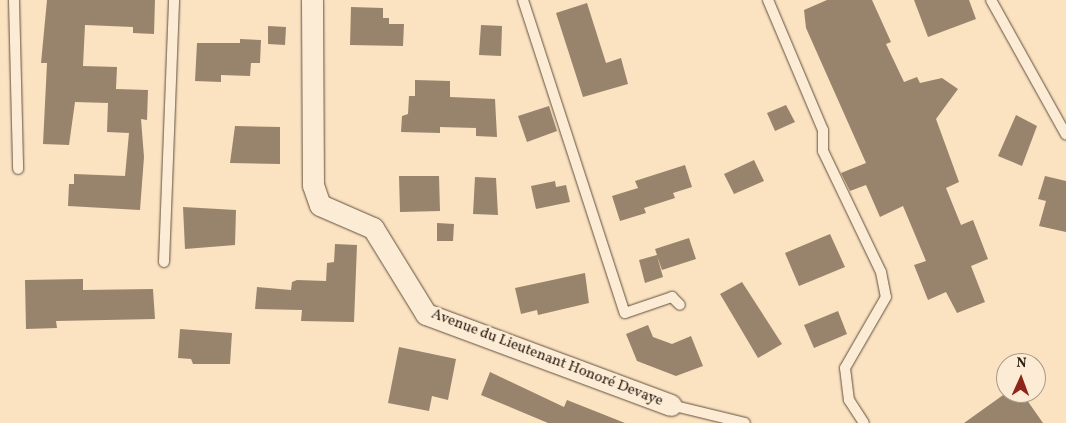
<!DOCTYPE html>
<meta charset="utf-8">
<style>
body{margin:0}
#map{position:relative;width:1066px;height:423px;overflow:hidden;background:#fbe2c0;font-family:Vollkorn,serif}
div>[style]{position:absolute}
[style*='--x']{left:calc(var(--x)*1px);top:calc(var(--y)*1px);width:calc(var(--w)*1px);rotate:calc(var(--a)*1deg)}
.building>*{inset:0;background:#98846c}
.roads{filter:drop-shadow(0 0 1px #604f3e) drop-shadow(0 0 1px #604f3e)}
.service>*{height:10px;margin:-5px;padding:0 5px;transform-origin:5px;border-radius:5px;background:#fcecd6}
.minor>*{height:21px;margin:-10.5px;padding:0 10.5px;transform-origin:10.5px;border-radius:10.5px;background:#fcecd6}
span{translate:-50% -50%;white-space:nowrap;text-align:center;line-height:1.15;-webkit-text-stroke:4.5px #fcecd6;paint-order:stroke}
.street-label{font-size:15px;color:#2d1e12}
.north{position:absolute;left:996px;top:353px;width:50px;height:50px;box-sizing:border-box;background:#fcecd6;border:1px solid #a99a88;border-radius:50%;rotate:2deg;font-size:14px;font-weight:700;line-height:20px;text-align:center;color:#2d1e12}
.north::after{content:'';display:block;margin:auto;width:18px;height:22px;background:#8f2418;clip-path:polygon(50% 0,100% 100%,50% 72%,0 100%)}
</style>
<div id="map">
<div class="building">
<i style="clip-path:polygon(47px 0,155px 0,154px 34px,133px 33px,133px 27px,85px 25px,83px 66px,117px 67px,116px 89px,148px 90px,147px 120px,141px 119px,144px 157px,140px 210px,68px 206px,69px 184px,74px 184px,74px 174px,125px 176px,129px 133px,107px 132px,108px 103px,75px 102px,69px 145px,43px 144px,47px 63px,41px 63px)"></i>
<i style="clip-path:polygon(827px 0,872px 0,891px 42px,886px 44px,904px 82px,917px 77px,920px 83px,942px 78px,958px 89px,936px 119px,959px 182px,946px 188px,961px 225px,973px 220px,988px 259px,971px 266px,985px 302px,957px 313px,946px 292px,928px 300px,914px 265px,926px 261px,903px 206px,880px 217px,866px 185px,850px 191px,841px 173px,866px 163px,806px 28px,804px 10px)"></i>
<i style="clip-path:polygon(914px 0,969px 0,976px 19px,928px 37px)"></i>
<i style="clip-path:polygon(587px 3px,606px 63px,621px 58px,628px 84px,583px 97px,556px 13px)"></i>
<i style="clip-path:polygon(351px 7px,383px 8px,383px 18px,389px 18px,389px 24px,404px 24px,403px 46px,350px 45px)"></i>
<i style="clip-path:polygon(481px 25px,502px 26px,501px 56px,479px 55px)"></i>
<i style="clip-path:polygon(268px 26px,286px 27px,285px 45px,268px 44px)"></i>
<i style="clip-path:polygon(240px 39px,261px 40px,260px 63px,251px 63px,250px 76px,221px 75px,221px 82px,195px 81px,197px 43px,240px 43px)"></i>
<i style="clip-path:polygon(415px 80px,450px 81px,450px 97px,495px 99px,497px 137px,476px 136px,476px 128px,440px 127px,440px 133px,401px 132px,402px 116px,408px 114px,409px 96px,415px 96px)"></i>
<i style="clip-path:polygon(786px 105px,795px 122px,775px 131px,767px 113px)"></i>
<i style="clip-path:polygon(549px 106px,557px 131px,527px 142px,518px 116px)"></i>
<i style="clip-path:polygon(1016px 115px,1037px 126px,1022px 166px,998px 156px)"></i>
<i style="clip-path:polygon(235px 126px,280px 127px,280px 164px,230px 163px)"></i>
<i style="clip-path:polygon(754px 160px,764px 181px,734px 194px,724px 174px)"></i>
<i style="clip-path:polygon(685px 165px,692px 187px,673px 193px,675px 198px,644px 208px,646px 213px,620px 221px,612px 196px,638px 188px,635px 181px)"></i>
<i style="clip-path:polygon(399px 176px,439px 176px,440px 211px,400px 212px)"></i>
<i style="clip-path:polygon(1045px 176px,1066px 181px,1066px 232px,1039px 226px,1046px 201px,1038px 199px)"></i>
<i style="clip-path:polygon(475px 177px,496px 178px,498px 215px,473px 214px)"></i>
<i style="clip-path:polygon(555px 181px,556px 187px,566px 185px,570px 202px,536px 209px,531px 186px)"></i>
<i style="clip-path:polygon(183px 207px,236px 210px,235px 245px,185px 249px)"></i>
<i style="clip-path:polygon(437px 223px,454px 224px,453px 241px,437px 241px)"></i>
<i style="clip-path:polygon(830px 234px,845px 267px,799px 286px,785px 253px)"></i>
<i style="clip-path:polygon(689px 238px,696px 259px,662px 270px,657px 256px,663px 277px,645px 283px,639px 260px,657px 255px,655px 249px)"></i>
<i style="clip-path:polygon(335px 244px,357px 245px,354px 322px,301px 321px,302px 310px,255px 309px,257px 287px,291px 290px,292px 282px,297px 280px,326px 281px,327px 263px,334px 262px)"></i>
<i style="clip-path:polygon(585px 273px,589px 303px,538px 315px,537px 310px,521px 314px,515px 288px)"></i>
<i style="clip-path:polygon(83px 279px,83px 290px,153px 289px,155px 319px,56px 321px,57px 328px,26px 329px,25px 280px)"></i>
<i style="clip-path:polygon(742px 282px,782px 344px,758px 358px,720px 294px)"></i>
<i style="clip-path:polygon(838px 311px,847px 334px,814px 348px,804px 325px)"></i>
<i style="clip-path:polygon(648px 325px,653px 337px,672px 344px,691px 336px,703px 366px,676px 376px,637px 361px,626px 334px)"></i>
<i style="clip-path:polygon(180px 329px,232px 333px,230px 364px,193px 364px,191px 359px,178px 358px)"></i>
<i style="clip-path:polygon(399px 347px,456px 359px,448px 400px,432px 396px,429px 411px,388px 403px)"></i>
<i style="clip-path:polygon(490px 372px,564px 407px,567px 400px,625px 423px,548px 423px,481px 395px)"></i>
<i style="clip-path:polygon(1006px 393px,1022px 393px,1043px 423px,964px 423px)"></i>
</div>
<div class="roads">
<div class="service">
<i style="--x:14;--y:0;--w:169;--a:88.6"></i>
<i style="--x:523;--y:0;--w:329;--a:72"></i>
<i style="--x:625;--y:313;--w:50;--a:-18.8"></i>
<i style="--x:672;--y:297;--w:11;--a:45"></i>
<i style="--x:768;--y:0;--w:141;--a:67.1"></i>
<i style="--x:823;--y:130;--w:21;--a:90"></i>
<i style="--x:823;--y:151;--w:134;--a:64.4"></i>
<i style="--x:881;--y:272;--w:25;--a:79"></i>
<i style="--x:886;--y:297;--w:82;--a:120"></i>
<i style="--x:845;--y:368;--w:32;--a:83"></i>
<i style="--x:849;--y:400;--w:27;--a:57"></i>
<i style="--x:991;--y:0;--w:154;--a:60.9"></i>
<i style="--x:164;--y:262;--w:262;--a:-87.8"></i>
<i style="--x:671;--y:405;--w:76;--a:13.7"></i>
</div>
<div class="minor">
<i style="--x:312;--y:0;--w:185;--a:89.7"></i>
<i style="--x:313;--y:185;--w:21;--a:71"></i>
<i style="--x:320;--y:205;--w:58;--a:23.5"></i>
<i style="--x:373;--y:228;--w:101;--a:58.4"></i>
<i style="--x:426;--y:314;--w:261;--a:20.4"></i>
</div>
</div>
<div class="street-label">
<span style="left:547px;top:358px;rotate:21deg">Avenue du Lieutenant Honoré Devaye</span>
</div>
<div class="north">N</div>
</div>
